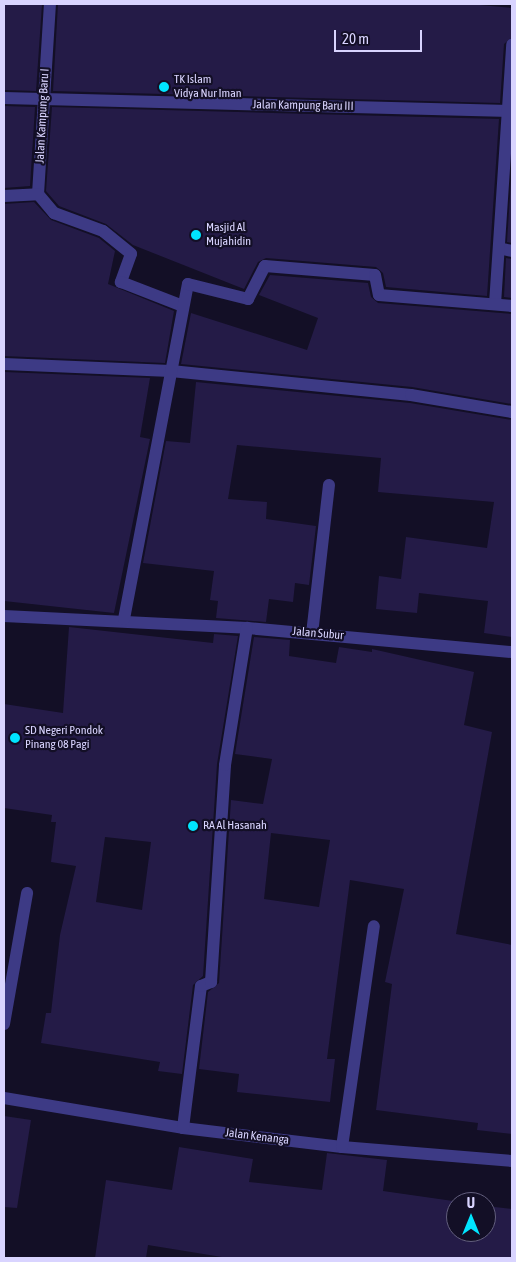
<!DOCTYPE html>
<style>
body{margin:0}
#map{position:relative;width:516px;height:1262px;overflow:hidden;background:#130f26;font-family:"Asap Condensed",sans-serif}
div>[style]{position:absolute}
[style*='--x']{left:calc(var(--x)*1px);top:calc(var(--y)*1px);width:calc(var(--w)*1px);rotate:calc(var(--a)*1deg)}
.building>*{inset:0;background:#241b47}
.minor>*{height:12px;margin:-6px;padding:0 6px;transform-origin:6px;border-radius:6px;background:#3d3a85}
.dots>*{width:14px;height:14px;translate:-50% -50%;box-sizing:border-box;border:2px solid #130f26;border-radius:50%}
span{translate:-50% -50%;white-space:nowrap;text-align:center;line-height:1.15;-webkit-text-stroke:4.5px #130f26;paint-order:stroke}
.poi-label{font-size:12px;color:#d9d4ff}
.left{translate:0 -50%;text-align:left}
.street-label{font-size:12px;color:#d9d4ff}
.frame{position:absolute;inset:0;border:5px solid #d9d4ff;pointer-events:none}
.north{position:absolute;left:446px;top:1192px;width:50px;height:50px;box-sizing:border-box;background:#130f26;border:1px solid #625e7d;border-radius:50%;rotate:0deg;font-size:14px;font-weight:700;line-height:20px;text-align:center;color:#d9d4ff}
.north::after{content:'';display:block;margin:auto;width:18px;height:22px;background:#00e5ff;clip-path:polygon(50% 0,100% 100%,50% 72%,0 100%)}
.scale{position:absolute;left:334px;top:30px;width:88px;height:22px;box-sizing:border-box;border:2px solid #d9d4ff;border-top:0;padding-left:6px;font-size:15px;line-height:18px;white-space:nowrap;color:#d9d4ff;-webkit-text-stroke:4px #130f26;paint-order:stroke}
</style>
<div id="map">
<div class="building">
<i style="clip-path:polygon(4px 4px,42px 4px,36px 91px,4px 90px)"></i>
<i style="clip-path:polygon(58px 4px,469px 4px,512px 8px,512px 37px,504px 44px,500px 103px,53px 91px)"></i>
<i style="clip-path:polygon(4px 106px,35px 107px,30px 186px,4px 188px)"></i>
<i style="clip-path:polygon(52px 107px,499px 119px,487px 296px,386px 287px,383px 273px,376px 267px,266px 258px,258px 262px,244px 289px,133px 245px,106px 224px,59px 206px,46px 191px)"></i>
<i style="clip-path:polygon(512px 165px,512px 243px,507px 242px)"></i>
<i style="clip-path:polygon(34px 202px,51px 220px,99px 238px,115px 251px,108px 284px,174px 311px,165px 363px,4px 356px,4px 204px)"></i>
<i style="clip-path:polygon(506px 258px,512px 259px,512px 298px,504px 297px)"></i>
<i style="clip-path:polygon(270px 275px,368px 283px,371px 297px,378px 303px,512px 314px,512px 404px,412px 387px,181px 364px,191px 313px,307px 350px,318px 318px,259px 295px)"></i>
<i style="clip-path:polygon(4px 372px,150px 378px,140px 437px,150px 439px,114px 613px,4px 601px)"></i>
<i style="clip-path:polygon(196px 382px,410px 403px,512px 420px,512px 637px,484px 633px,488px 601px,419px 593px,417px 613px,376px 609px,379px 576px,401px 579px,406px 537px,487px 548px,494px 502px,378px 492px,381px 458px,237px 445px,228px 499px,267px 502px,266px 519px,316px 526px,309px 585px,295px 583px,293px 602px,269px 599px,266px 622px,216px 618px,218px 601px,210px 600px,214px 571px,143px 563px,166px 441px,190px 443px)"></i>
<i style="clip-path:polygon(evenodd,69px 627px,213px 643px,214px 634px,238px 636px,217px 764px,203px 976px,193px 985px,182px 1074px,158px 1071px,160px 1062px,41px 1043px,46px 1013px,51px 1013px,60px 935px,76px 866px,51px 862px,56px 822px,51px 822px,52px 815px,4px 808px,4px 704px,63px 713px,69px 627px,105px 837px,151px 842px,142px 910px,96px 902px,105px 837px)"></i>
<i style="clip-path:polygon(evenodd,254px 637px,290px 640px,289px 656px,336px 663px,339px 647px,372px 652px,372px 649px,474px 672px,464px 725px,492px 732px,456px 934px,512px 945px,512px 1134px,477px 1130px,478px 1123px,376px 1110px,392px 984px,385px 982px,404px 889px,350px 880px,327px 1059px,335px 1059px,330px 1102px,237px 1092px,239px 1074px,199px 1069px,208px 992px,219px 983px,231px 800px,263px 804px,272px 759px,235px 754px,254px 637px,271px 833px,330px 840px,319px 907px,264px 899px,271px 833px)"></i>
<i style="clip-path:polygon(4px 1116px,31px 1120px,17px 1208px,4px 1207px)"></i>
<i style="clip-path:polygon(179px 1147px,253px 1159px,249px 1182px,322px 1190px,327px 1153px,387px 1160px,383px 1191px,460px 1202px,456px 1202px,456px 1232px,486px 1232px,486px 1206px,512px 1209px,512px 1258px,228px 1258px,148px 1245px,146px 1258px,95px 1258px,106px 1180px,172px 1190px)"></i>
</div>
<div class="minor">
<i style="--x:4;--y:98;--w:508;--a:1.47"></i>
<i style="--x:38;--y:194;--w:25;--a:50"></i>
<i style="--x:54;--y:213;--w:52;--a:20.2"></i>
<i style="--x:103;--y:231;--w:36;--a:39"></i>
<i style="--x:131;--y:254;--w:30;--a:110"></i>
<i style="--x:121;--y:282;--w:66;--a:21.2"></i>
<i style="--x:38;--y:194;--w:190;--a:-86.4"></i>
<i style="--x:4;--y:196;--w:34;--a:-3"></i>
<i style="--x:499;--y:248;--w:13;--a:13"></i>
<i style="--x:495;--y:304;--w:260;--a:-86.2"></i>
<i style="--x:4;--y:364;--w:167;--a:2.4"></i>
<i style="--x:171;--y:371;--w:241;--a:5.7"></i>
<i style="--x:411;--y:395;--w:102;--a:9.6"></i>
<i style="--x:4;--y:616;--w:243;--a:2.8"></i>
<i style="--x:247;--y:628;--w:266;--a:5.2"></i>
<i style="--x:124;--y:619;--w:341;--a:-79.2"></i>
<i style="--x:188;--y:284;--w:62;--a:14"></i>
<i style="--x:248;--y:299;--w:37;--a:-63"></i>
<i style="--x:265;--y:266;--w:110;--a:4.7"></i>
<i style="--x:375;--y:275;--w:20;--a:79"></i>
<i style="--x:379;--y:295;--w:133;--a:4.7"></i>
<i style="--x:312;--y:634;--w:150;--a:-83.5"></i>
<i style="--x:4;--y:1024;--w:133;--a:-80"></i>
<i style="--x:4;--y:1098;--w:181;--a:9.5"></i>
<i style="--x:183;--y:1128;--w:160;--a:6.8"></i>
<i style="--x:342;--y:1147;--w:171;--a:4.7"></i>
<i style="--x:183;--y:1128;--w:143;--a:-82.8"></i>
<i style="--x:201;--y:986;--w:11;--a:-22"></i>
<i style="--x:211;--y:982;--w:217;--a:-86.3"></i>
<i style="--x:225;--y:765;--w:139;--a:-80.9"></i>
<i style="--x:342;--y:1147;--w:223;--a:-81.8"></i>
</div>
<div class="dots">
<i style="left:164px;top:87px;background:#00e5ff"></i>
<i style="left:196px;top:235px;background:#00e5ff"></i>
<i style="left:15px;top:738px;background:#00e5ff"></i>
<i style="left:193px;top:826px;background:#00e5ff"></i>
</div>
<div class="poi-label">
<span class="left" style="left:174px;top:87px">TK Islam<br>Vidya Nur Iman</span>
<span class="left" style="left:206px;top:235px">Masjid Al<br>Mujahidin</span>
<span class="left" style="left:25px;top:738px">SD Negeri Pondok<br>Pinang 08 Pagi</span>
<span class="left" style="left:203px;top:826px">RA Al Hasanah</span>
</div>
<div class="street-label">
<span style="left:303px;top:106px;rotate:1deg">Jalan Kampung Baru III</span>
<span style="left:43px;top:116px;rotate:-87deg">Jalan Kampung Baru I</span>
<span style="left:318px;top:634px;rotate:5deg">Jalan Subur</span>
<span style="left:257px;top:1137px;rotate:7deg">Jalan Kenanga</span>
</div>
<div class="frame"></div>
<div class="north">U</div>
<div class="scale">20 m</div>
</div>
